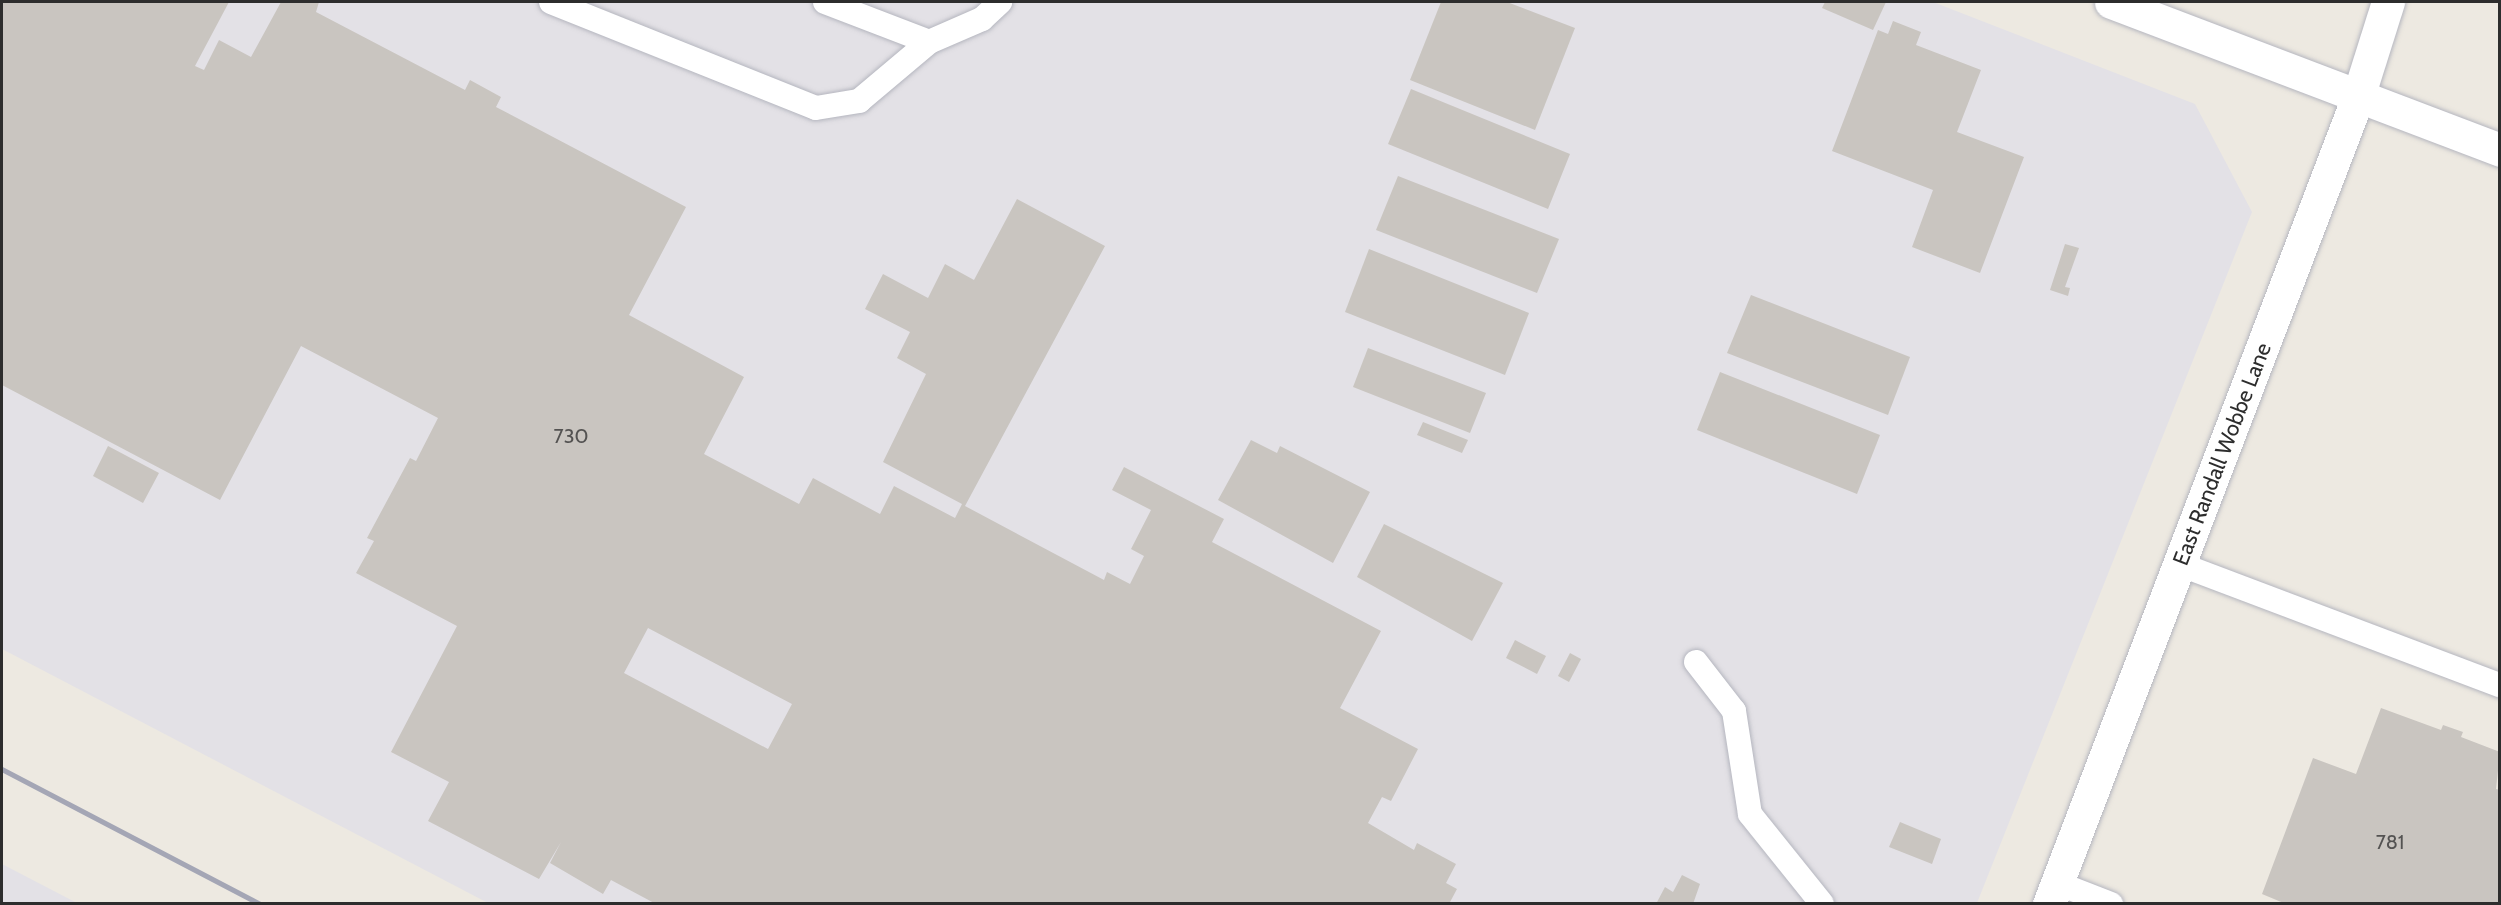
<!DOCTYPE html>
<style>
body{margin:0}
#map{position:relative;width:2501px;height:905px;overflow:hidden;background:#ede9e1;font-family:Cabin,sans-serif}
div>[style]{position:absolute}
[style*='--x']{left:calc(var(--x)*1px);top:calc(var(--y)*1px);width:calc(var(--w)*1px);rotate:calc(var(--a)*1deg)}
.industrial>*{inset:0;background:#e3e1e6}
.building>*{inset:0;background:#c9c5c0}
.roads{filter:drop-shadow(0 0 2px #b5b6bf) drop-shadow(0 0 2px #b5b6bf)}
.service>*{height:24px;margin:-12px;padding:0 12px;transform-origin:12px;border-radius:12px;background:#fff}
.minor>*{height:33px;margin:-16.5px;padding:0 16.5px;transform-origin:16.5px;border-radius:16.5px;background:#fff}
.tertiary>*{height:33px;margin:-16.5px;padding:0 16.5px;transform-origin:16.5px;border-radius:16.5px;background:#fff}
.rail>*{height:4.5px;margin:-2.25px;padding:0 2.25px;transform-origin:2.25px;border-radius:2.25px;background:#a4a6b5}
span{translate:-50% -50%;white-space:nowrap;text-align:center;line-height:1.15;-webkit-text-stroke:6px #fff;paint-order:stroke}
.number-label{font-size:20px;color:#545352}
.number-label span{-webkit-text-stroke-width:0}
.street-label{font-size:22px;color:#2d2d2d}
.frame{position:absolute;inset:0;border:3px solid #2d2d2d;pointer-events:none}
</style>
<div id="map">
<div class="industrial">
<i style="clip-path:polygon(2px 2px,1933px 2px,2195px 104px,2252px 212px,1977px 903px,488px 903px,2px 649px)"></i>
<i style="clip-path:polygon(2px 864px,77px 903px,2px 903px)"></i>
</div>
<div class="building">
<i style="clip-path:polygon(evenodd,2px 2px,229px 2px,195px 66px,204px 70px,219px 40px,251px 57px,281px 2px,319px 2px,316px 12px,465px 90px,470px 80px,501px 97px,496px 107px,686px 207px,629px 315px,744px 377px,704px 454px,799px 504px,813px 478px,880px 514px,894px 486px,955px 518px,962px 504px,883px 462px,926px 374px,897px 358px,910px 332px,865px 309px,883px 274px,928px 298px,945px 264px,974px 280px,1017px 199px,1105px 246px,965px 506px,1104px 580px,1107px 572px,1130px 584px,1144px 556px,1131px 549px,1151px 510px,1112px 490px,1124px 467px,1224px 519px,1212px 542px,1381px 631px,1340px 708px,1418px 749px,1391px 801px,1382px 797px,1368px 823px,1414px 850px,1417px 843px,1456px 864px,1446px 883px,1457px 889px,1449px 904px,656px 904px,611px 880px,603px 894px,550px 863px,561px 842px,539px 879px,428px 821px,449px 782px,391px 752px,457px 626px,356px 573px,374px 541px,367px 538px,410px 458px,416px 461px,438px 418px,301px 346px,220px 500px,2px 385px,2px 2px,648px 628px,792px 704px,768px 749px,624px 673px,648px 628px)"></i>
<i style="clip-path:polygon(1441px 2px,1507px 2px,1575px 28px,1535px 130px,1410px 80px)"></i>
<i style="clip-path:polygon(1825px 2px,1886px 2px,1873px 30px,1822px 8px)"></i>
<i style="clip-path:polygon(1893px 21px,1921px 32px,1916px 45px,1981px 70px,1957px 132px,2024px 157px,1980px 273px,1912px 247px,1933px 190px,1832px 151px,1878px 30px,1888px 34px)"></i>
<i style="clip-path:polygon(1411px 89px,1570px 154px,1548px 209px,1388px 144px)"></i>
<i style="clip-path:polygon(1398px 176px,1559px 239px,1537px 293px,1376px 230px)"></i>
<i style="clip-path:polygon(2065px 244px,2079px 248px,2065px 287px,2070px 288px,2068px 296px,2050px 290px)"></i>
<i style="clip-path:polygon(1369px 249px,1529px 313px,1505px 375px,1345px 312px)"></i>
<i style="clip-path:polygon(1751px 295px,1910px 357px,1888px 415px,1727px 353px)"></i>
<i style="clip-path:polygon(1368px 348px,1486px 393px,1470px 433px,1353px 387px)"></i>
<i style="clip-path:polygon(1720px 372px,1880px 435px,1857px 494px,1697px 430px)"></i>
<i style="clip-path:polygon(1423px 422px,1468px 440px,1462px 453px,1417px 435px)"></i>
<i style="clip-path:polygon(1251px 440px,1277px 453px,1280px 446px,1370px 492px,1333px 563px,1218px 500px)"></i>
<i style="clip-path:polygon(108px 446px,159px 473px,143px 503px,93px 476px)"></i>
<i style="clip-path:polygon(1384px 524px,1503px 583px,1472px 641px,1357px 577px)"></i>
<i style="clip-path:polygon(1515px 640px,1546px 656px,1537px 674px,1506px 658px)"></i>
<i style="clip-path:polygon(1570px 653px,1581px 659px,1569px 682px,1558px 676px)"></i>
<i style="clip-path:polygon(2381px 708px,2441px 730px,2443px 725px,2463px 732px,2461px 737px,2500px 752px,2496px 789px,2500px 790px,2500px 904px,2286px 904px,2262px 894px,2313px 758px,2356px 774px)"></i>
<i style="clip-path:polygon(1900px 822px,1941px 839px,1932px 864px,1889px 847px)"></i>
<i style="clip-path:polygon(1682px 875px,1700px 884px,1693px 904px,1656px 904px,1665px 887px,1673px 892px)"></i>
</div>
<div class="roads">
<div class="service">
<i style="--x:551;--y:2;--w:285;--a:21.8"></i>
<i style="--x:816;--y:108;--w:44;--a:-9.2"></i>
<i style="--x:859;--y:101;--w:92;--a:-40.1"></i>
<i style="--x:929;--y:42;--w:58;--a:-23.5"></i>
<i style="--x:982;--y:19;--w:25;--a:-43"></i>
<i style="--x:825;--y:2;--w:111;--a:21"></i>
<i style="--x:2179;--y:564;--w:343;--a:20.7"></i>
<i style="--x:1696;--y:662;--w:62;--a:52.2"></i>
<i style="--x:1734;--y:711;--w:104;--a:81.2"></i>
<i style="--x:1750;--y:814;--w:115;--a:51.3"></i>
<i style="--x:2057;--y:883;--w:58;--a:21.3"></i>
</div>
<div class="minor">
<i style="--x:2111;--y:2;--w:416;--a:20.8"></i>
</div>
<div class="tertiary">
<i style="--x:2049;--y:904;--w:864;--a:-69.05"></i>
<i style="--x:2358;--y:97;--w:100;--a:-72.5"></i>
</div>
</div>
<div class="rail">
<i style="--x:2;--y:769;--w:291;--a:27.6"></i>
</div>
<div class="number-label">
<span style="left:571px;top:436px">730</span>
<span style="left:2390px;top:842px">781</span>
</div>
<div class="street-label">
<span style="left:2222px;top:454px;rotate:-69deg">East Randall Wobbe Lane</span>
</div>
<div class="frame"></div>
</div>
